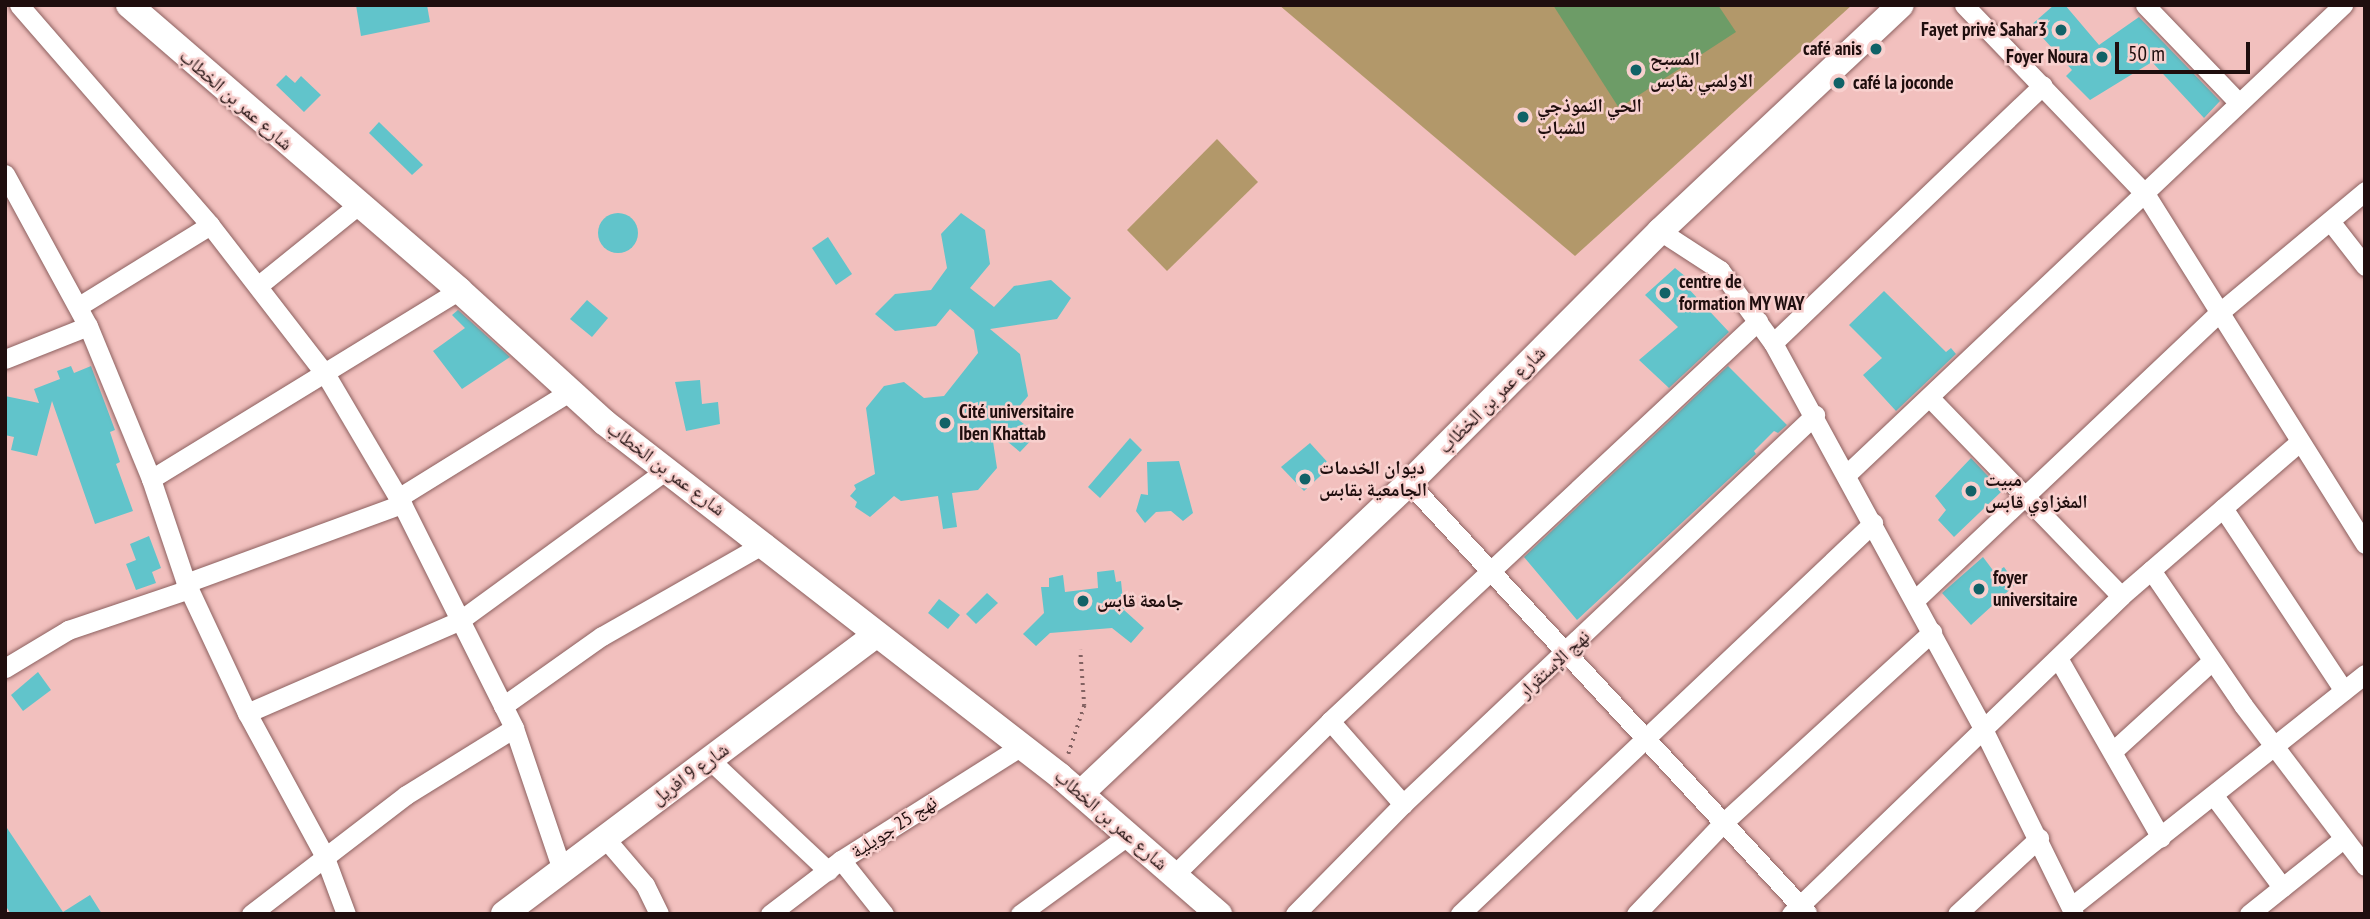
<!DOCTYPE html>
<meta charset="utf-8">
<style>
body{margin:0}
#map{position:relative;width:2370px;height:919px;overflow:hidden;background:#f2c0be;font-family:"PT Sans Narrow","Noto Naskh Arabic",sans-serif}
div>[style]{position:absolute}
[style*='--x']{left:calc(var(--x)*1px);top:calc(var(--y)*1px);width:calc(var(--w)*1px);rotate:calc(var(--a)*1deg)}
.green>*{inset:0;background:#b2986a}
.water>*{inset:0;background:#6d9c67}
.building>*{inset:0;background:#61c4cb}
.round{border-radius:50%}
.path>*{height:3.5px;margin-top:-1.75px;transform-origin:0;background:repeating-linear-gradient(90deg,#836262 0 2px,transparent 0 7px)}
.roads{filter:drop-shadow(0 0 2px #8c605f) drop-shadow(0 0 2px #8c605f)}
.street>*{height:19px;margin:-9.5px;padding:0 9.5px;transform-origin:9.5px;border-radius:9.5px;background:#fff}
.secondary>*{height:26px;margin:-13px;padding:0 13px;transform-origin:13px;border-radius:13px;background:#fff}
.dots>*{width:19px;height:19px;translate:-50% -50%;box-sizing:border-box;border:4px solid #f8d0ce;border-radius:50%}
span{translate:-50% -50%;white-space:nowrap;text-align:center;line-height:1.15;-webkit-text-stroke:5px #f8d0ce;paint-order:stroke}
.poi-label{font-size:19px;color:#1f0e0e;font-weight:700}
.right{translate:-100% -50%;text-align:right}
.left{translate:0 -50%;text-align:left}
.street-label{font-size:19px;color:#1f0e0e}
.frame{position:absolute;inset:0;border:7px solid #1f0e0e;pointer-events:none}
.scale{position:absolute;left:2115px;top:42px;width:135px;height:32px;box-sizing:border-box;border:4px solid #1f0e0e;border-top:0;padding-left:9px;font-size:21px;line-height:24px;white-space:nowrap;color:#1f0e0e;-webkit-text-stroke:5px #f8d0ce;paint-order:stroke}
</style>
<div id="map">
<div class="green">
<i style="clip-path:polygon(1279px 5px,1852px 5px,1575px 256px)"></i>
<i style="clip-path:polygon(1217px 139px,1258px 182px,1167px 271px,1127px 230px)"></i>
</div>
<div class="water">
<i style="clip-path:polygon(1553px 5px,1718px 5px,1736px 32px,1619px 108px)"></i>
</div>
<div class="building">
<i style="clip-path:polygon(356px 5px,427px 5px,430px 22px,361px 36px)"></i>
<i style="clip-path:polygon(2054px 5px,2065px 5px,2099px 45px,2139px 17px,2220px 101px,2204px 118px,2152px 62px,2090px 100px,2066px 76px,2072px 70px,2031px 25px)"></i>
<i style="clip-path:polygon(286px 75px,295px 83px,301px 76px,321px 95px,304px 112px,276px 85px)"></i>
<i style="clip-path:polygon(379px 122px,423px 165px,412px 175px,369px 133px)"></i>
<i class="round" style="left:598px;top:213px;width:40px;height:40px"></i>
<i style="clip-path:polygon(961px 213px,985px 230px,990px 264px,970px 288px,994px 307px,1014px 286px,1051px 280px,1071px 298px,1057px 319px,990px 329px,1020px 354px,1028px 396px,1012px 415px,1037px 434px,1020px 452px,991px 428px,997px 468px,978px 490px,952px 493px,957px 527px,943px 529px,938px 496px,901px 501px,894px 496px,870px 517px,855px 507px,857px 502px,850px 496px,856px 489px,854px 485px,875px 474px,866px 408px,884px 386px,904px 382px,924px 398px,944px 396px,978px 353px,974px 330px,950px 309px,936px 326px,895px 331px,875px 314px,895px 294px,931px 290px,947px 268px,941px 234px)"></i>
<i style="clip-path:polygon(828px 237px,852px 274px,836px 285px,812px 248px)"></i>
<i style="clip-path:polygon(1675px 268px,1691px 281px,1686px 286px,1729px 332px,1669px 388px,1639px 360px,1678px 327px,1645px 295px)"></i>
<i style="clip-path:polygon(1884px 291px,1946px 352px,1951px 348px,1956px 354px,1896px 411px,1863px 375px,1882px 358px,1849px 325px)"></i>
<i style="clip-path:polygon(587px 300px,608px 318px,592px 337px,570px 319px)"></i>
<i style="clip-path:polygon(458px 310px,510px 357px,462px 389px,433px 351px,465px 328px,452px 315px)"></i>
<i style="clip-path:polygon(71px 366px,74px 373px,91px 366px,115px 430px,110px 432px,120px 462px,116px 464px,133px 511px,95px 524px,52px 401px,37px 456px,11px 450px,14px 437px,5px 435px,5px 396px,39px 403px,34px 389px,60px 379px,57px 371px)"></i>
<i style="clip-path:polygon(1728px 366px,1787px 425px,1778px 433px,1774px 431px,1754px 451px,1756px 454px,1577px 620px,1524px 557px)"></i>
<i style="clip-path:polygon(700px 380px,702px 404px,718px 402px,720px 424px,686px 431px,675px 382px)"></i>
<i style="clip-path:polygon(1130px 438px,1142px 450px,1100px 498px,1088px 487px)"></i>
<i style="clip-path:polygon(1310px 443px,1331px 466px,1304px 491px,1281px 467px)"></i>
<i style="clip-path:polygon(1971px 458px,2002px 491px,1954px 537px,1938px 520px,1946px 510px,1935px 496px)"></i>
<i style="clip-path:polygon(1179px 461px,1193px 513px,1183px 521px,1171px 511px,1156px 512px,1145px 523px,1136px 511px,1141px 494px,1148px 495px,1147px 462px)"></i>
<i style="clip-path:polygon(149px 536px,161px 568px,152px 572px,156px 583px,136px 590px,126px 564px,136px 560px,130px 544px)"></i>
<i style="clip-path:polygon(1983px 557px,1995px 573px,2004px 567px,2016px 584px,1971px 625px,1942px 593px)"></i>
<i style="clip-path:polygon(1114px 570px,1116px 582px,1121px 581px,1124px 610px,1144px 628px,1131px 643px,1112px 628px,1050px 633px,1036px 646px,1023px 634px,1044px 613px,1041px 587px,1049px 587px,1049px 578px,1063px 575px,1065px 592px,1098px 588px,1097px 572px)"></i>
<i style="clip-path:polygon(987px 593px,998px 603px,976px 624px,966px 614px)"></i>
<i style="clip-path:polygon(939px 599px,960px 615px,948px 629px,928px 613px)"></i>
<i style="clip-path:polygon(38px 672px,51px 690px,23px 711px,11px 695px)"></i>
<i style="clip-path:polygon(5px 825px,63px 912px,90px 895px,102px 914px,11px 914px,5px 905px)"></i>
</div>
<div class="path">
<i style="--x:1068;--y:754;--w:51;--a:-71.6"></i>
<i style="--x:1084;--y:706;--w:56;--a:-94.1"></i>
</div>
<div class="roads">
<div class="street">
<i style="--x:19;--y:5;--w:291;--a:49"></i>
<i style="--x:210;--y:225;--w:190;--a:52.3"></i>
<i style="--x:326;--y:375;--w:150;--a:59.5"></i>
<i style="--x:402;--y:504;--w:250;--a:63.4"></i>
<i style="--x:514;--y:728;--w:147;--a:71.3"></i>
<i style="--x:1964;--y:5;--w:263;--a:46.2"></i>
<i style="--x:2146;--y:195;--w:412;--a:57.9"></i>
<i style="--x:2145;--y:5;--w:133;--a:46.2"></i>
<i style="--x:5;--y:174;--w:173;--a:61.4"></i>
<i style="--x:88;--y:326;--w:165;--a:67.6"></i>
<i style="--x:151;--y:479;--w:110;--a:71.4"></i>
<i style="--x:186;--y:583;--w:144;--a:64.9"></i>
<i style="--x:247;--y:713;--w:162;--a:61.5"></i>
<i style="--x:324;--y:855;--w:63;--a:69.6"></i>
<i style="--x:2330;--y:221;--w:57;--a:52.1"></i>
<i style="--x:1660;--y:231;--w:72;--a:33"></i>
<i style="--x:1720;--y:270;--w:90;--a:54"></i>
<i style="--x:1773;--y:343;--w:437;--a:61.4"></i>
<i style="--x:1982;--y:727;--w:208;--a:63.8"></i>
<i style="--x:259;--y:285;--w:127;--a:-38.9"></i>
<i style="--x:79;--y:306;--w:154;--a:-31.7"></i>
<i style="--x:1773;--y:343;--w:373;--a:-43.7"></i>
<i style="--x:5;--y:359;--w:89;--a:-21.7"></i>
<i style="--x:1930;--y:398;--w:275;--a:46"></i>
<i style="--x:1847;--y:474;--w:683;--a:-43.4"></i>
<i style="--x:151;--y:479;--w:361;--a:-31.5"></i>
<i style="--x:1409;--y:483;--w:586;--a:47.21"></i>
<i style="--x:398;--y:498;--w:201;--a:-31.8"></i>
<i style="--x:2223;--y:508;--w:219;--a:56.5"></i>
<i style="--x:2151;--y:570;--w:163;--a:55.7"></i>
<i style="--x:2243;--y:705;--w:202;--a:52.8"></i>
<i style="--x:186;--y:583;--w:230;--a:-20.1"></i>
<i style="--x:1915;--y:600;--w:419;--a:-43.4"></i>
<i style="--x:2220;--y:312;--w:189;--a:-39.8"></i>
<i style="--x:2058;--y:658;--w:207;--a:60.2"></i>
<i style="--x:5;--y:668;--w:74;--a:-31.1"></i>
<i style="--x:68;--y:630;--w:128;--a:-18.7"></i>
<i style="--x:503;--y:706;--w:121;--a:-35.3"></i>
<i style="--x:602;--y:636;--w:188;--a:-29.7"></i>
<i style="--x:247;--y:713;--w:231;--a:-23.5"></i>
<i style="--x:459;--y:621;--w:256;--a:-36.1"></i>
<i style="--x:1330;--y:721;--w:111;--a:48.7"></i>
<i style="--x:2113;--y:751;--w:134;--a:-42.3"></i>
<i style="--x:710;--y:760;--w:162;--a:43.2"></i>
<i style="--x:2214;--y:796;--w:114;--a:53.2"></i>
<i style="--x:604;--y:837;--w:63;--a:49.5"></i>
<i style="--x:645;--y:885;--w:32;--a:64"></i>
<i style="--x:841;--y:860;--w:69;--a:51.5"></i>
<i style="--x:1174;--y:875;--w:219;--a:-44.6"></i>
<i style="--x:1330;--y:721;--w:586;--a:-43.06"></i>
<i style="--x:2071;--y:907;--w:375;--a:-38.4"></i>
<i style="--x:251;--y:914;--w:195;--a:-37.5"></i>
<i style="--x:406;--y:795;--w:127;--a:-31.8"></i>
<i style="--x:770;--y:914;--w:89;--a:-37.3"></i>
<i style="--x:841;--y:860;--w:213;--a:-32.3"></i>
<i style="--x:1020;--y:914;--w:131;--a:-36"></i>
<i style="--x:1295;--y:914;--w:154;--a:-45.5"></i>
<i style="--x:1403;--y:804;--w:567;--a:-43.36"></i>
<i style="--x:1460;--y:914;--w:569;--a:-43.43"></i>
<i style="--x:1636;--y:914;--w:127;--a:-46.3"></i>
<i style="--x:1724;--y:822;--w:282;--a:-42.4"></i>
<i style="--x:1791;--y:914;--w:458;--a:-43.9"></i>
<i style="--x:2121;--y:596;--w:234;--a:-40.8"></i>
<i style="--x:1957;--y:914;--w:112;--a:-42.8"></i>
<i style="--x:2249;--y:914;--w:120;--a:-38.6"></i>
</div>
<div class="secondary">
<i style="--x:129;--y:5;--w:436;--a:40.8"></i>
<i style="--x:459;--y:290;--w:196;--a:42.3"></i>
<i style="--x:604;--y:422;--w:577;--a:37.82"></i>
<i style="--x:1060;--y:776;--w:211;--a:41"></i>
<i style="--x:1081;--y:793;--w:451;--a:-43.4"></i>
<i style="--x:1409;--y:483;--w:356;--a:-45.1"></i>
<i style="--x:1660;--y:231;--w:330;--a:-43.2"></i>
<i style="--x:504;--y:914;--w:465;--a:-36.9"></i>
</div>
</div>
<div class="dots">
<i style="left:2061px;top:30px;background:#116267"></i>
<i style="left:1876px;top:49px;background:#116267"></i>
<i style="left:2102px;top:57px;background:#116267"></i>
<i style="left:1636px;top:70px;background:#116267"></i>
<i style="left:1839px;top:83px;background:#116267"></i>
<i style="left:1523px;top:117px;background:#116267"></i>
<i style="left:1665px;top:293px;background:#116267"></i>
<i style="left:945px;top:423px;background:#116267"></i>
<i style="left:1305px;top:479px;background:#116267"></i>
<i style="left:1971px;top:491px;background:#116267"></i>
<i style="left:1979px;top:589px;background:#116267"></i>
<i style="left:1083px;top:601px;background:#116267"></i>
</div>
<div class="poi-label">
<span class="right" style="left:2047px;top:30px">Fayet privė Sahar3</span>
<span class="right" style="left:1862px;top:49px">café anis</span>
<span class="right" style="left:2088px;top:57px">Foyer Noura</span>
<span class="left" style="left:1650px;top:70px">المسبح<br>الاولمبي بقابس</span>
<span class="left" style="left:1853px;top:83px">café la joconde</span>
<span class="left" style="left:1537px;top:117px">الحي النموذجي<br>للشباب</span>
<span class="left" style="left:1679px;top:293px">centre de<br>formation MY WAY</span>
<span class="left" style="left:959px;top:423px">Cité universitaire<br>Iben Khattab</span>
<span class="left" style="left:1319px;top:479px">ديوان الخدمات<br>الجامعية بقابس</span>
<span class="left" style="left:1985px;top:491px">مبيت<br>المغزاوي قابس</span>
<span class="left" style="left:1993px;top:589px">foyer<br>universitaire</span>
<span class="left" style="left:1097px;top:601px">جامعة قابس</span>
</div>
<div class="street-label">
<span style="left:236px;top:100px;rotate:41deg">شارع عمر بن الخطاب</span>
<span style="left:1492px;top:400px;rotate:-45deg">شارع عمر بن الخطّاب</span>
<span style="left:666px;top:469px;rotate:37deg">شارع عمر بن الخطاب</span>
<span style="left:1554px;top:664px;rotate:-43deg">نهج الإستقرار</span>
<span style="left:690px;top:774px;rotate:-36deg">شارع 9 افريل</span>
<span style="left:1111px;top:820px;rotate:41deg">شارع عمر بن الخطاب</span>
<span style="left:894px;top:827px;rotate:-33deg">نهج 25 جويلية</span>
</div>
<div class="frame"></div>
<div class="scale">50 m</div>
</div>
